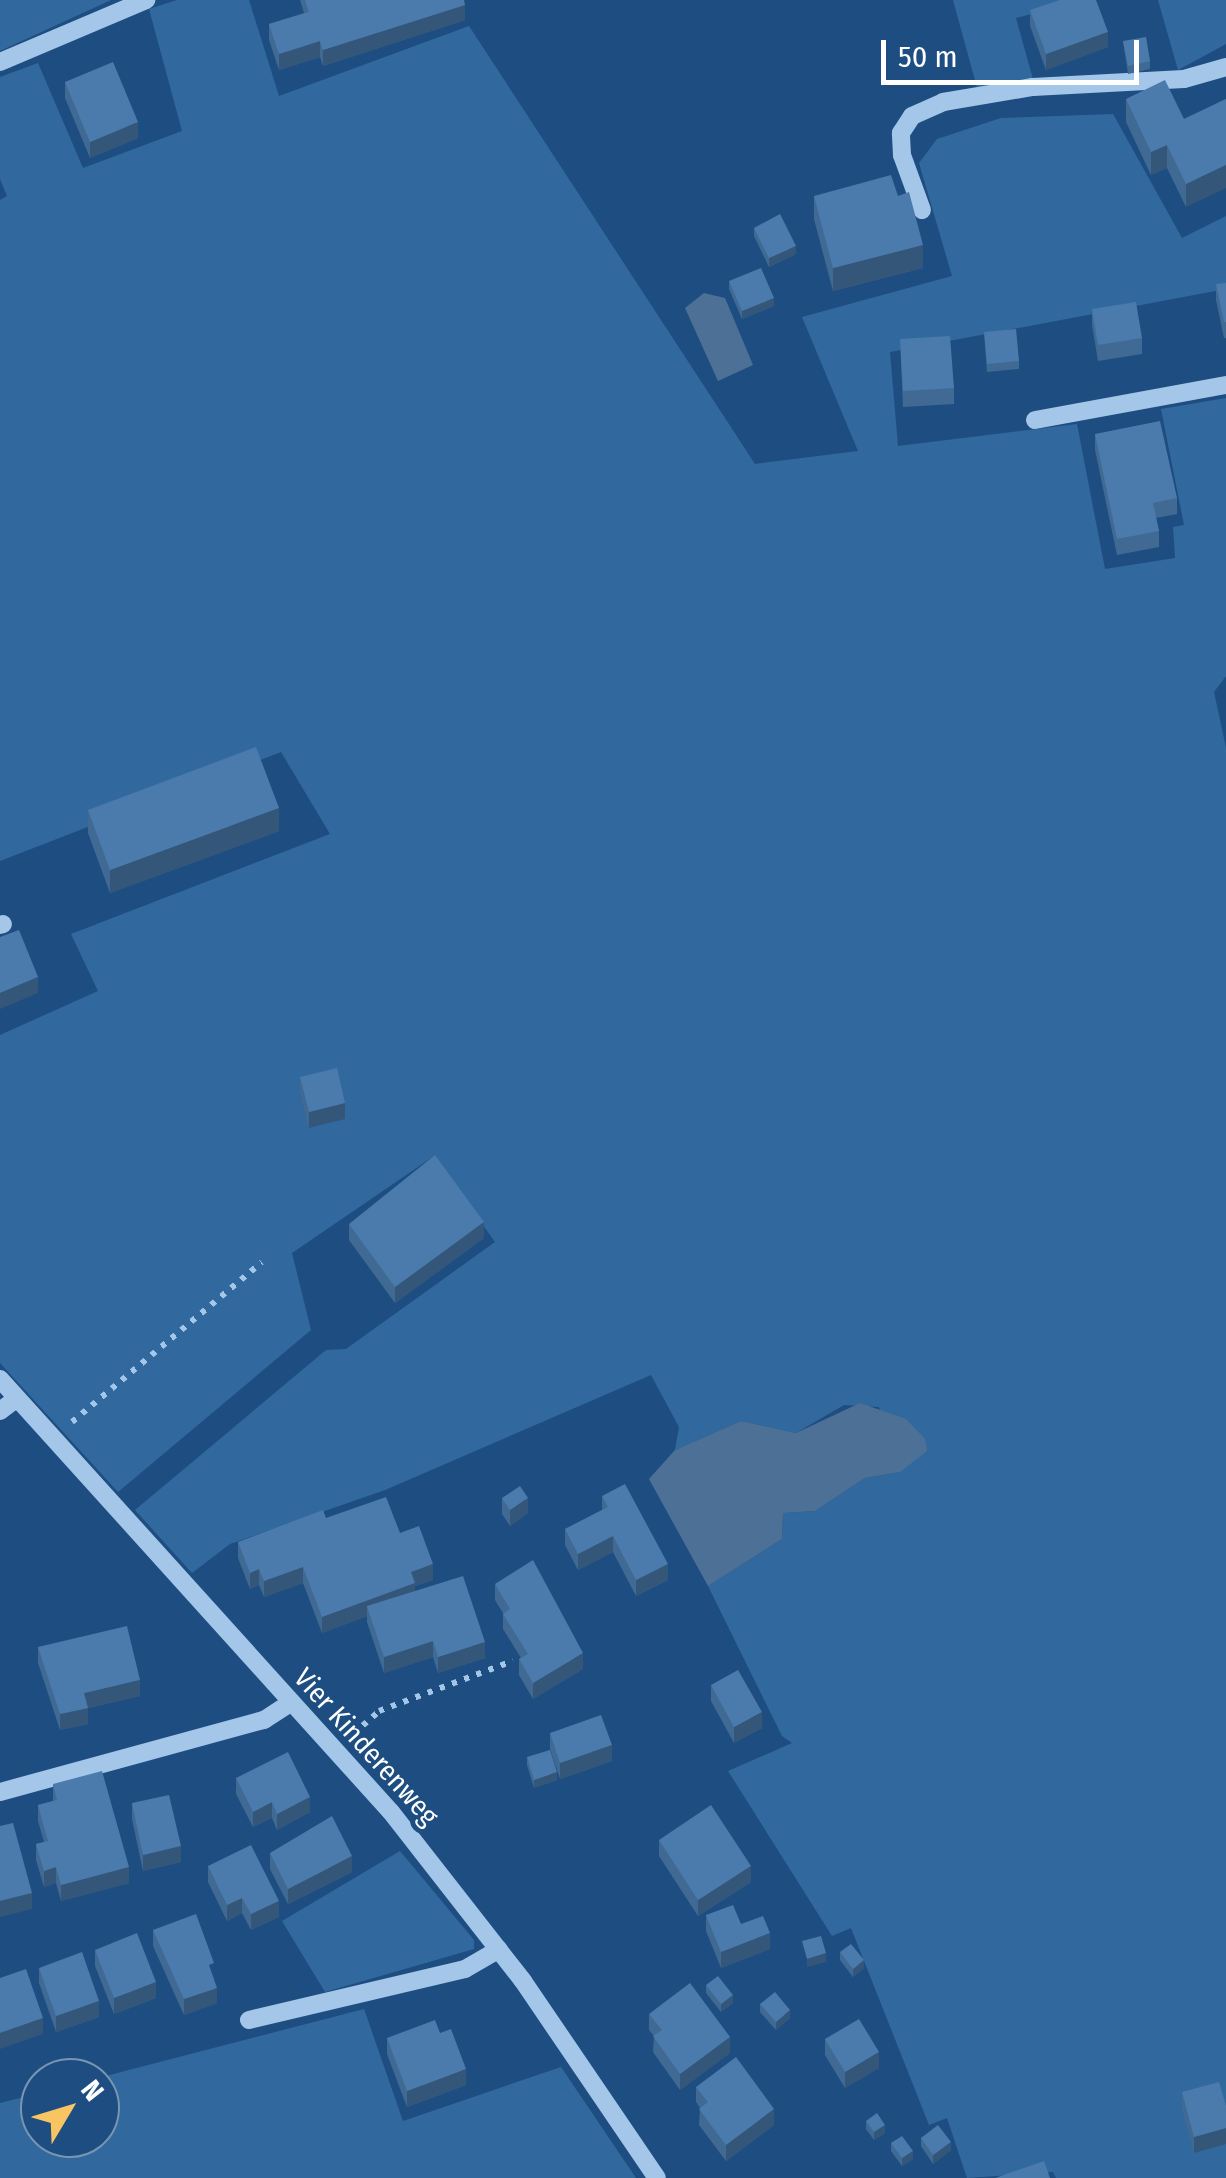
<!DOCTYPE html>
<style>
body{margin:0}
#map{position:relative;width:1226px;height:2178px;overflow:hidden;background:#1e4e81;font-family:"Fira Sans Condensed",sans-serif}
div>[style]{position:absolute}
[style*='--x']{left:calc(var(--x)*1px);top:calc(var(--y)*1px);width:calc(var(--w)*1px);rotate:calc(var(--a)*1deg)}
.green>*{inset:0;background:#31699f}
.water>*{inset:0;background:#4d7196}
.path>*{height:6px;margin-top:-3px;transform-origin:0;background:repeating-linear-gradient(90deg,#a3c6e9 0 5px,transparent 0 13px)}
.minor>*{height:18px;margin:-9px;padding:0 9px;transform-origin:9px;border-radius:9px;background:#a3c6e9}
.wall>*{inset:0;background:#406a94}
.shaded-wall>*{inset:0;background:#345678}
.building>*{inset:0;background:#4a7bac}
span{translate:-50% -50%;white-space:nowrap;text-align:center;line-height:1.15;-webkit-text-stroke:10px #1e4e81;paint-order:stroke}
.street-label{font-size:28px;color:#fff}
.north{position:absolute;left:20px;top:2058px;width:100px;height:100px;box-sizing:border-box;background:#1e4e81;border:2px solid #7895b3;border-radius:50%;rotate:52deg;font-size:28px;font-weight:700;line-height:40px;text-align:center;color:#fff}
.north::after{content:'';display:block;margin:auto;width:35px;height:45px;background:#f8c562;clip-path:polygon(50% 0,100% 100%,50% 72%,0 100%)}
.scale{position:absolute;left:881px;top:40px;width:258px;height:45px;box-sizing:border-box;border:5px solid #fff;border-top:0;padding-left:12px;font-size:30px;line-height:35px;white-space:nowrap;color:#fff;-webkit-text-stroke:8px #1e4e81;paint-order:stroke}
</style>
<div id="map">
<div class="green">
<i style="clip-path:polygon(0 0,111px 0,0 51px)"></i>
<i style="clip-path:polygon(177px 0,249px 0,279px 96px,469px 26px,755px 464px,858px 451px,802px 317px,952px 276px,919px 163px,937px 139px,1001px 118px,1113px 114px,1182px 238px,1226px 216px,1226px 289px,890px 352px,898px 446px,1077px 424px,1105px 569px,1175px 558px,1173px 527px,1184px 525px,1161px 409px,1226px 398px,1226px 676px,1214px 692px,1226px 748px,1226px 2178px,1056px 2178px,1053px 2172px,967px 2178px,947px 2118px,929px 2125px,851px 1928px,832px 1936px,728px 1771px,792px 1743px,782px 1736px,708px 1586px,782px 1539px,783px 1513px,815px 1511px,865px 1478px,900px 1472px,879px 1407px,844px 1405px,796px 1433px,741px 1421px,675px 1450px,679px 1427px,651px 1375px,385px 1490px,230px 1544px,192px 1573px,135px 1510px,326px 1350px,346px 1349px,495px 1242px,434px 1156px,292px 1253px,311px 1330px,118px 1492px,0 1363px,0 1035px,98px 991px,71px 934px,330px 834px,281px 752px,0 861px,0 200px,7px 196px,0 179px,0 77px,38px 63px,83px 168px,182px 131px,149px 9px)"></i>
<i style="clip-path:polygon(953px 0,1086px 0,1016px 18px,1034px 83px,979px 95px)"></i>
<i style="clip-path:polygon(1158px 0,1226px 0,1226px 44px,1178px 70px)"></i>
<i style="clip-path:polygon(400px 1851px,474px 1940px,474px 1949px,325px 1992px,282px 1921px)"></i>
<i style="clip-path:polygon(364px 2009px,403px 2121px,561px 2067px,636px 2178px,0 2178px,0 2103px,40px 2093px,40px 2138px,100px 2138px,98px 2078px)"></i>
</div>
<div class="water">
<i style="clip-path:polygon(704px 293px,725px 298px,753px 365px,718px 381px,685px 308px)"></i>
<i style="clip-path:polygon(860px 1403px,906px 1419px,925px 1439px,927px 1451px,900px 1472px,865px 1478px,815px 1511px,783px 1513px,782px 1539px,708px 1586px,649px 1479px,675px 1450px,741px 1421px,796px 1433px)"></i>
</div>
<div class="path">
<i style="--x:72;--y:1422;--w:248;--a:-40.1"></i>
<i style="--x:353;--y:1734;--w:35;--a:-41"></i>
<i style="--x:379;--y:1711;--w:143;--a:-20.5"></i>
</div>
<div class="minor">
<i style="--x:0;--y:62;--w:159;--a:-23"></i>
<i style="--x:922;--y:210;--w:59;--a:-110"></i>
<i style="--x:902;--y:155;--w:22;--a:-93"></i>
<i style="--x:901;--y:133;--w:20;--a:-57"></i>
<i style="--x:912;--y:116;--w:34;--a:-24"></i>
<i style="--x:943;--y:102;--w:91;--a:-9.5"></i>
<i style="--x:1033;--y:87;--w:151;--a:-3"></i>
<i style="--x:1184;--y:79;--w:44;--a:-15.9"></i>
<i style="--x:1035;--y:420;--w:194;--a:-10.4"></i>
<i style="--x:0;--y:925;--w:3;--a:-18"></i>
<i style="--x:0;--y:1379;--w:583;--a:47.92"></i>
<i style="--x:391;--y:1812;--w:214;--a:52"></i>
<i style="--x:523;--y:1981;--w:238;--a:55.8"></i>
<i style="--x:0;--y:1411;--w:21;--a:-37"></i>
<i style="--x:0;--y:1792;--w:274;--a:-15.3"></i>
<i style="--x:264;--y:1720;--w:31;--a:-33"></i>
<i style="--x:249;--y:2020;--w:222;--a:-13.3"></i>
<i style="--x:465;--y:1969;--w:39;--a:-30"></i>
</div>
<div class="wall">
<i style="clip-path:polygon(300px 0,464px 0,465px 20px,323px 66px,320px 57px,279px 70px,269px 40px,269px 24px,304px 13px)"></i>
<i style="clip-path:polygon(1030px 10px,1108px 47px,1046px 70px,1030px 26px)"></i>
<i style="clip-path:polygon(1123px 41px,1150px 61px,1150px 69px,1128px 74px)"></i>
<i style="clip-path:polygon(65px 82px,138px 138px,90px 158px,65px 98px)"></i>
<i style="clip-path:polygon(1126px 99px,1184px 119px,1226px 99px,1186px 207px,1167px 168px,1151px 175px,1126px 122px)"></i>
<i style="clip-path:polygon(814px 196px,898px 196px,923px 268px,833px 291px,814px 219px)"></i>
<i style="clip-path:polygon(754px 228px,796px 254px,769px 267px,754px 236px)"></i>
<i style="clip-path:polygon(729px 281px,774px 306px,742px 319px,729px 289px)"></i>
<i style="clip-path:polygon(1226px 283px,1226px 338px,1224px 338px,1216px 300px,1216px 284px)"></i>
<i style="clip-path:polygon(1092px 309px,1142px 338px,1142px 354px,1098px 361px,1092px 325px)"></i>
<i style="clip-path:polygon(984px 332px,1019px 361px,1019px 369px,987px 372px)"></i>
<i style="clip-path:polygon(900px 339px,954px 388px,954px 404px,903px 407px)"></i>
<i style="clip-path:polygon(1095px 434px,1177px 498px,1177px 514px,1156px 518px,1159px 531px,1159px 547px,1117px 555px,1095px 450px)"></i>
<i style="clip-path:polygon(88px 810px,279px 831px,110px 893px,88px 833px)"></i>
<i style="clip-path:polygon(300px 1077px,345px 1119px,309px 1128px,300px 1093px)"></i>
<i style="clip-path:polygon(349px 1224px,484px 1238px,395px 1303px,349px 1240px)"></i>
<i style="clip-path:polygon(602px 1496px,668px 1580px,636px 1596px,613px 1552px,578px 1570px,565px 1545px,565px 1529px,602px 1510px)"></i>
<i style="clip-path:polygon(502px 1498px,528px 1513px,510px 1526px,502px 1514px)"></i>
<i style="clip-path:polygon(326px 1518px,400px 1533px,433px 1580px,415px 1586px,415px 1591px,485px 1658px,438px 1673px,433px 1657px,384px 1673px,367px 1622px,367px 1616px,322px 1633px,303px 1583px,264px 1597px,259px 1585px,250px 1589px,238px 1558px,238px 1542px)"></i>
<i style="clip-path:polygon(495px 1584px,583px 1669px,533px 1699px,519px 1675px,519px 1659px,521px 1658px,503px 1629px,503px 1613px,495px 1600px)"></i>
<i style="clip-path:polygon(38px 1647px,140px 1696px,88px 1708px,88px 1724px,60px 1730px,38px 1663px)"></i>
<i style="clip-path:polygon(711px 1685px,762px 1728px,734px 1743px,711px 1701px)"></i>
<i style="clip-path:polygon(550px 1733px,612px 1761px,560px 1779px,550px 1749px)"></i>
<i style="clip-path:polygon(527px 1757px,557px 1780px,534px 1788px,527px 1765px)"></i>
<i style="clip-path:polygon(236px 1778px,310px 1812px,277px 1830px,272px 1818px,253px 1827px,236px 1794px)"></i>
<i style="clip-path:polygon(53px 1784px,129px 1883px,61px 1901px,56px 1883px,44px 1887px,36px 1860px,36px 1844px,44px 1842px,38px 1821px,38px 1805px,53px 1801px)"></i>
<i style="clip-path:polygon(132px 1803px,181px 1862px,143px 1871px,132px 1819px)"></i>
<i style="clip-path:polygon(659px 1840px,751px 1882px,698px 1916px,659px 1856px)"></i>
<i style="clip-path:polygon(270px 1853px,352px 1872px,288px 1904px,270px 1869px)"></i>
<i style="clip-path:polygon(208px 1866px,279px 1917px,251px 1930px,242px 1913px,227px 1921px,208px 1882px)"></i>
<i style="clip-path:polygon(706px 1915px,741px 1924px,770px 1949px,721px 1968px,706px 1931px)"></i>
<i style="clip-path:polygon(153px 1930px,214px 1979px,217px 2003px,184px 2015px,153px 1946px)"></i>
<i style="clip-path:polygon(95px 1950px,156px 1998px,114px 2014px,95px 1966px)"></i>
<i style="clip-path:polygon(840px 1952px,864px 1968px,853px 1977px,840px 1960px)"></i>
<i style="clip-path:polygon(39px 1968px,99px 2017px,56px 2032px,39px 1983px)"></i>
<i style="clip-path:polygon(706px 1985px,733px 2003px,721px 2012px,706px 1993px)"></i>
<i style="clip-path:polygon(760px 2004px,790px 2018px,776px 2030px,760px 2012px)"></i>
<i style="clip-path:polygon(649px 2014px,730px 2053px,680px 2090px,653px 2052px,654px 2036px,649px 2030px)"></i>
<i style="clip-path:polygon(440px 2033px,466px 2085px,407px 2107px,387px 2054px,387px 2038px)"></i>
<i style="clip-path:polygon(825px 2039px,879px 2068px,845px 2088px,825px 2055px)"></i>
<i style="clip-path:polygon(696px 2087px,774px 2125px,726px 2161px,699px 2125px,700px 2108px,696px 2102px)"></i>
<i style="clip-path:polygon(1182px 2092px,1226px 2106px,1226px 2144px,1194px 2153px,1182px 2108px)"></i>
<i style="clip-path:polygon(866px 2121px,885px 2133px,874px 2140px,866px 2129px)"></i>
<i style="clip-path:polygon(921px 2138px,951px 2150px,933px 2164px,921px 2146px)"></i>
<i style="clip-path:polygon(891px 2143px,913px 2159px,902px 2166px,891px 2151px)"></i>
</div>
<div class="shaded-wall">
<i style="clip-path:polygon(465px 5px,465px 20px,323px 66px,323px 50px)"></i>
<i style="clip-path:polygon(1108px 32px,1108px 47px,1046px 70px,1046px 54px)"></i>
<i style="clip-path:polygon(320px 41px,320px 57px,279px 70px,279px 54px)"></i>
<i style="clip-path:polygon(138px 122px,138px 138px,90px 158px,90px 142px)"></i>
<i style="clip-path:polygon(1167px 145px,1167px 168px,1151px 175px,1151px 152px)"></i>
<i style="clip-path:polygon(1226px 165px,1226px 188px,1186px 207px,1186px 184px)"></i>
<i style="clip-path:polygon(923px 245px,923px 268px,833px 291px,833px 268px)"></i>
<i style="clip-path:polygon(796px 246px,796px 254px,769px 267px,769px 258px)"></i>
<i style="clip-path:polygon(774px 298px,774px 306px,742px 319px,742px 311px)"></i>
<i style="clip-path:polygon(279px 808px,279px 831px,110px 893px,110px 870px)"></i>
<i style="clip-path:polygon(38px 977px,38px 993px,0 1009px,0 993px)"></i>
<i style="clip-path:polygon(345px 1103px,345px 1119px,309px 1128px,309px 1112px)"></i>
<i style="clip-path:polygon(484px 1222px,484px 1238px,395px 1303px,395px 1287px)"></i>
<i style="clip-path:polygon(528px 1498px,528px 1513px,510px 1526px,510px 1510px)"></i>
<i style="clip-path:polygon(613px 1536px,613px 1552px,578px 1570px,578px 1554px)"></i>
<i style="clip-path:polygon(433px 1564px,433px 1580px,415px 1586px,415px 1599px,367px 1606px,367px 1616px,322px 1633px,322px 1617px,411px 1572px)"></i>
<i style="clip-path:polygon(668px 1564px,668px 1580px,636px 1596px,636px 1580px)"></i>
<i style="clip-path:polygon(303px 1567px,303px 1583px,264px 1597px,264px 1581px)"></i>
<i style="clip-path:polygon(259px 1569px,259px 1585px,250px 1589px,250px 1573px)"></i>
<i style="clip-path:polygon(433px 1641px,433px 1657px,384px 1673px,384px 1657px)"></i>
<i style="clip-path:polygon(485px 1642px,485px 1658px,438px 1673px,438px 1657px)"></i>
<i style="clip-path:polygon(583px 1653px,583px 1669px,533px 1699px,533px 1683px)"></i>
<i style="clip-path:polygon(140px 1680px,140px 1696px,84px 1709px,84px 1693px)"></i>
<i style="clip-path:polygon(88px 1708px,88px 1724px,60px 1730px,60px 1714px)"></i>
<i style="clip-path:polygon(762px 1712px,762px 1728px,734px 1743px,734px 1727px)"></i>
<i style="clip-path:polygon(612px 1745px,612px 1761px,560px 1779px,560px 1763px)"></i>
<i style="clip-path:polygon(557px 1772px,557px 1780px,534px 1788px,534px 1780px)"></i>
<i style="clip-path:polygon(310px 1797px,310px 1812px,277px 1830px,277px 1814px)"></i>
<i style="clip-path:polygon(272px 1802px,272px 1818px,253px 1827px,253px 1812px)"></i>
<i style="clip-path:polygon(181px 1846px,181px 1862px,143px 1871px,143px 1855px)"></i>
<i style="clip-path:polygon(352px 1856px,352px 1872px,288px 1904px,288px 1889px)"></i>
<i style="clip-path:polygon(751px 1866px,751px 1882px,698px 1916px,698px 1900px)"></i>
<i style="clip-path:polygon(56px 1867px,56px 1883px,44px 1887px,44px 1871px)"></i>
<i style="clip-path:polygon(129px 1867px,129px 1883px,61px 1901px,61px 1885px)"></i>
<i style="clip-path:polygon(32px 1893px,32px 1909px,0 1917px,0 1901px)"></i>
<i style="clip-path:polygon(242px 1898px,242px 1913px,227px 1921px,227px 1905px)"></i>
<i style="clip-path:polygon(279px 1901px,279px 1917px,251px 1930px,251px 1914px)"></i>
<i style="clip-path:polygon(770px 1933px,770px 1949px,721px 1968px,721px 1952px)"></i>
<i style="clip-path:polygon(826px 1953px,826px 1962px,807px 1967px,807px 1959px)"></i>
<i style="clip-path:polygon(864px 1960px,864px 1968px,853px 1977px,853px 1969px)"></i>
<i style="clip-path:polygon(156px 1982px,156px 1998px,114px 2014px,114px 1998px)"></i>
<i style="clip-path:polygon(217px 1988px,217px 2003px,184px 2015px,184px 1999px)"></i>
<i style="clip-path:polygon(733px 1995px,733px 2003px,721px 2012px,721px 2004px)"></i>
<i style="clip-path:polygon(99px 2001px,99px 2017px,56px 2032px,56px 2016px)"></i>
<i style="clip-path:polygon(790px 2010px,790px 2018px,776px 2030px,776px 2022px)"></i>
<i style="clip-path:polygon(43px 2018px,43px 2034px,0 2049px,0 2033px)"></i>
<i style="clip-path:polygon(730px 2037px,730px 2053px,680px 2090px,680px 2074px)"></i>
<i style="clip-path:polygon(879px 2052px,879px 2068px,845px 2088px,845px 2072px)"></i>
<i style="clip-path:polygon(466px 2069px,466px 2085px,407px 2107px,407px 2091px)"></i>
<i style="clip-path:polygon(774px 2109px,774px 2125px,726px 2161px,726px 2145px)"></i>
<i style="clip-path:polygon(885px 2125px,885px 2133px,874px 2140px,874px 2132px)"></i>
<i style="clip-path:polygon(1226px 2128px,1226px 2144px,1194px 2153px,1194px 2137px)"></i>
<i style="clip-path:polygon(951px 2142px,951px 2150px,933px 2164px,933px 2155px)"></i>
<i style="clip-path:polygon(913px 2151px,913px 2159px,902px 2166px,902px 2158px)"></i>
</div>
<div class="building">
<i style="clip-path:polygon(305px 0,464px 0,465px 5px,323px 50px,320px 41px,279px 54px,269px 24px,309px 12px)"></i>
<i style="clip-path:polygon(1060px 0,1096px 0,1108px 32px,1046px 54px,1030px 10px)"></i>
<i style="clip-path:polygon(1146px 37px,1150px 61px,1128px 66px,1123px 41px)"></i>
<i style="clip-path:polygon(113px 62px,138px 122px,90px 142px,65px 82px)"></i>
<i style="clip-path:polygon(1165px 80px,1184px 119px,1226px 99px,1226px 165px,1186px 184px,1167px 145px,1151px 152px,1126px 99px)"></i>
<i style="clip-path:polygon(891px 175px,898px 196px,909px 192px,923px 245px,833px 268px,814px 196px)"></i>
<i style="clip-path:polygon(780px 214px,796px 246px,769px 258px,754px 228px)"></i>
<i style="clip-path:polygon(761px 268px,774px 298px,742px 311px,729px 281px)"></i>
<i style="clip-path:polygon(1226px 283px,1226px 322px,1224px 322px,1216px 284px)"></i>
<i style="clip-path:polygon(1136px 302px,1142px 338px,1098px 345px,1092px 309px)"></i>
<i style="clip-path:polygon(1016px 329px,1019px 361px,987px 364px,984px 332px)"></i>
<i style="clip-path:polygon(950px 336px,954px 388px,903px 391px,900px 339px)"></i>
<i style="clip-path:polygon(1160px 421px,1177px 498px,1153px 503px,1159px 531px,1117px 539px,1095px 434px)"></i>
<i style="clip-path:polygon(256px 747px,279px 808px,110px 870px,88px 810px)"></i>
<i style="clip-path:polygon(19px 930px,38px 977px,0 993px,0 937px)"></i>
<i style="clip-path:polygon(337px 1068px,345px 1103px,309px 1112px,300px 1077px)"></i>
<i style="clip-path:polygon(435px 1155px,484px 1222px,395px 1287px,349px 1224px)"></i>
<i style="clip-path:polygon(625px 1484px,668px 1564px,636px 1580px,613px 1536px,578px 1554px,565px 1529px,608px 1507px,602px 1496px)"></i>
<i style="clip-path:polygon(520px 1486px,528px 1498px,510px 1510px,502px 1498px)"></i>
<i style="clip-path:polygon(386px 1497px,400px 1533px,419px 1526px,433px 1564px,411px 1572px,415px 1583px,322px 1617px,303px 1567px,264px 1581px,259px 1569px,250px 1573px,238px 1542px,323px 1510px,326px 1518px)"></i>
<i style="clip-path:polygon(533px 1560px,583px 1653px,533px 1683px,519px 1659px,528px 1654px,503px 1614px,510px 1609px,495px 1584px)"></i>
<i style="clip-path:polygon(463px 1576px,485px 1642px,438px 1657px,433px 1641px,384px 1657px,367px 1606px)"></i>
<i style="clip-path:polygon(127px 1626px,140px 1680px,84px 1693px,88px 1708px,60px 1714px,38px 1647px)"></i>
<i style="clip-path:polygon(738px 1670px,762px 1712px,734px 1727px,711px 1685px)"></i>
<i style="clip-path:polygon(601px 1715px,612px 1745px,560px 1763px,550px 1733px)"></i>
<i style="clip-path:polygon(550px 1750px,557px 1772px,534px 1780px,527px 1757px)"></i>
<i style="clip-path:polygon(288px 1752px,310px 1797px,277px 1814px,272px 1802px,253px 1812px,236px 1778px)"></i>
<i style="clip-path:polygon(102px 1771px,129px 1867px,61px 1885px,56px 1867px,44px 1871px,36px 1844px,48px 1841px,38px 1805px,57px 1800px,53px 1784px)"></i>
<i style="clip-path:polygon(169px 1795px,181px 1846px,143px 1855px,132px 1803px)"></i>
<i style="clip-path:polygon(711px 1805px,751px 1866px,698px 1900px,659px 1840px)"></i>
<i style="clip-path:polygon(332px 1816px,352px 1856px,288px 1889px,270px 1853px)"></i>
<i style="clip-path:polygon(13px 1823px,32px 1893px,0 1901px,0 1826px)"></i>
<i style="clip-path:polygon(251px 1845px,279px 1901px,251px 1914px,242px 1898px,227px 1905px,208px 1866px)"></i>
<i style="clip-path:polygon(733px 1905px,741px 1924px,763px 1916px,770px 1933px,721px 1952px,706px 1915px)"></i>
<i style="clip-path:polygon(196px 1914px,214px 1963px,209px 1965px,217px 1988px,184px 1999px,153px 1930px)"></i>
<i style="clip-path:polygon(137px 1933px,156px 1982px,114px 1998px,95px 1950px)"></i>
<i style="clip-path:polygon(821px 1936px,826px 1953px,807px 1959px,802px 1941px)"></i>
<i style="clip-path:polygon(851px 1944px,864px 1960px,853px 1969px,840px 1952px)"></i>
<i style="clip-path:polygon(82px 1952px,99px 2001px,56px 2016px,39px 1968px)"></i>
<i style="clip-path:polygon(26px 1969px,43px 2018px,0 2033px,0 1978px)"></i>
<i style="clip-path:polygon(718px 1976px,733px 1995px,721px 2004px,706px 1985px)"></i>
<i style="clip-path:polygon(690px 1983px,730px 2037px,680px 2074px,653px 2036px,662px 2030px,649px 2014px)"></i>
<i style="clip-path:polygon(775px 1992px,790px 2010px,776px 2022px,760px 2004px)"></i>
<i style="clip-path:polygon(859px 2019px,879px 2052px,845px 2072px,825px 2039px)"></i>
<i style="clip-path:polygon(435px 2020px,440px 2033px,451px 2029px,466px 2069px,407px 2091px,387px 2038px)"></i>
<i style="clip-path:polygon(736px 2057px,774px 2109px,726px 2145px,699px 2109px,708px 2102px,696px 2087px)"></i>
<i style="clip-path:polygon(1219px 2082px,1226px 2106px,1226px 2128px,1194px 2137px,1182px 2092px)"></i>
<i style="clip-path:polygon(877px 2113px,885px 2125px,874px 2132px,866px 2121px)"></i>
<i style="clip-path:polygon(938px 2125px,951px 2142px,933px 2155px,921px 2138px)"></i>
<i style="clip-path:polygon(902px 2136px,913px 2151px,902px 2158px,891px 2143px)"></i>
<i style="clip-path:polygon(1044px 2161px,1050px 2178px,995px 2178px)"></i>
</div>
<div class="street-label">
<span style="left:366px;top:1747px;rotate:48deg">Vier Kinderenweg</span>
</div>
<div class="north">N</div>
<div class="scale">50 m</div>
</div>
